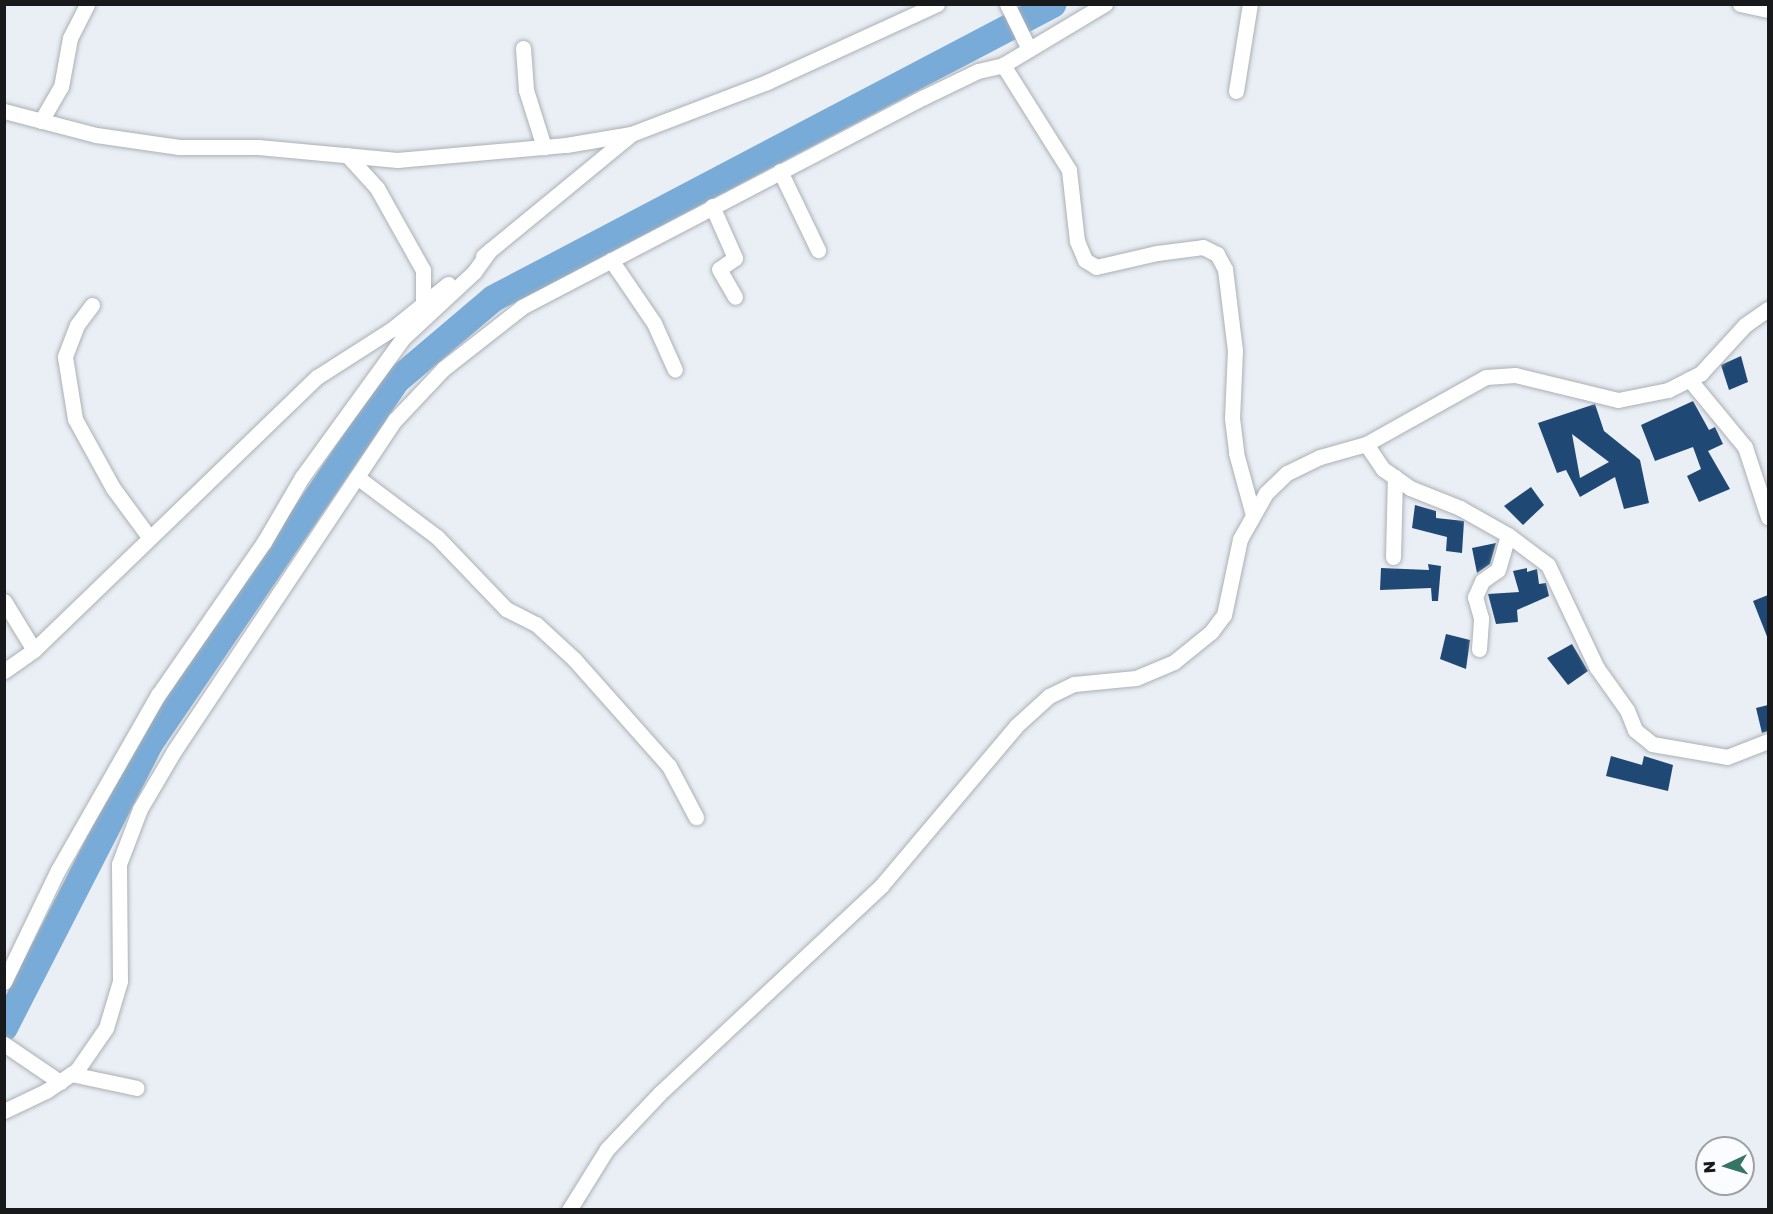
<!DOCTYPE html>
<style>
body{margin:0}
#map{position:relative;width:1773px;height:1214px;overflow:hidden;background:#eaeff5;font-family:"Golos Text",sans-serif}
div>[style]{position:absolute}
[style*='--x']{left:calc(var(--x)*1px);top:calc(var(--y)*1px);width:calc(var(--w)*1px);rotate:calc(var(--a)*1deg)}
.river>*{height:27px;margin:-13.5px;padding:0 13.5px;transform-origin:13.5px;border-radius:13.5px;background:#78abd8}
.building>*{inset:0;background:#1f4974}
.roads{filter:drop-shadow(0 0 2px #abb0b5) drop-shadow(0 0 2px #abb0b5)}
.minor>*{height:15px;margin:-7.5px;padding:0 7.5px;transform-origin:7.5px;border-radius:7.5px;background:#fff}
span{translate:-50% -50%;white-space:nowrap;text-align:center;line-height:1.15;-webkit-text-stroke:6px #fafcff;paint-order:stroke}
.frame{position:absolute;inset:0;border:6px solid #17191b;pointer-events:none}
.north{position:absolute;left:1695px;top:1136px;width:60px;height:60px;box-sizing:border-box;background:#fafcff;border:2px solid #9fa1a4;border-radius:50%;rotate:266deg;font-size:16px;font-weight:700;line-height:24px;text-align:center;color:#17191b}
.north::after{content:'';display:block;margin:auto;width:21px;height:27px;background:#367562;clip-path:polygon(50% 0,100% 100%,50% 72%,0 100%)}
</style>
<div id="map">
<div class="river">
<i style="--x:4;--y:1027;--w:320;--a:-62.9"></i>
<i style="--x:150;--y:742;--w:436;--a:-55.8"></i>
<i style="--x:395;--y:381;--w:128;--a:-40.3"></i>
<i style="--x:493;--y:298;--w:632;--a:-27.74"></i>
</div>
<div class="building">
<i style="clip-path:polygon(1741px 356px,1748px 382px,1729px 390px,1721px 365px)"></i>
<i style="clip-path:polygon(1693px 401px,1709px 430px,1715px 427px,1723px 444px,1708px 451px,1730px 489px,1699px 502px,1687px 476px,1701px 469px,1693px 447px,1655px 461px,1641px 425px)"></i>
<i style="clip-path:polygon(evenodd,1595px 404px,1604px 431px,1640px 460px,1649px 503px,1624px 509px,1615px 477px,1580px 497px,1566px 470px,1557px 473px,1538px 423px,1595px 404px,1572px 434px,1609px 462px,1580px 478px,1572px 434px)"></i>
<i style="clip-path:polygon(1531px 487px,1544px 505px,1523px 525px,1504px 506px)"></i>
<i style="clip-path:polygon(1415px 505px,1436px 511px,1436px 518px,1464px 521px,1462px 553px,1446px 551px,1447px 537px,1412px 528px)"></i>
<i style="clip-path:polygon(1496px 543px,1490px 564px,1477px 573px,1472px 548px)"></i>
<i style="clip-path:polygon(1428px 564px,1441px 566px,1438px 601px,1432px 601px,1431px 588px,1380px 590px,1381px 568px,1429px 570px)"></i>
<i style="clip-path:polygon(1527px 568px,1527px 572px,1537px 569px,1539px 584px,1546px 583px,1549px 596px,1517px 610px,1518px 622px,1496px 624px,1488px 594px,1519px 592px,1513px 571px)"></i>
<i style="clip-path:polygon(1768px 595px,1768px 639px,1753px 601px)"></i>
<i style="clip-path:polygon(1446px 634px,1470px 640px,1466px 669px,1440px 659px)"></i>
<i style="clip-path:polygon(1572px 644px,1588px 671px,1568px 685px,1547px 658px)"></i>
<i style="clip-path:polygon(1768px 705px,1768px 731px,1762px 733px,1756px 708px)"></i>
<i style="clip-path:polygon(1611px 756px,1642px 765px,1644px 756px,1673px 765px,1668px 791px,1606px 776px)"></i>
</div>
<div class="roads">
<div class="minor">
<i style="--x:1007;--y:4;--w:48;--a:64"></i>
<i style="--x:1740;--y:4;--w:29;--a:12"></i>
<i style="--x:523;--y:48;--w:42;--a:85.9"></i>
<i style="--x:526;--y:90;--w:60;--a:72.5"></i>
<i style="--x:1003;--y:65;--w:124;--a:57.8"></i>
<i style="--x:1069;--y:170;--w:71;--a:83.6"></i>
<i style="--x:1077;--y:241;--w:21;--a:67"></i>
<i style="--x:1085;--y:260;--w:13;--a:32"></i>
<i style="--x:1096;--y:267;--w:63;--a:-12.9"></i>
<i style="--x:1157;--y:253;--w:46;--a:-7.4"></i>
<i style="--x:1203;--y:247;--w:16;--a:27"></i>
<i style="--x:1217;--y:254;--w:17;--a:62"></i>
<i style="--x:1225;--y:269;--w:82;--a:83"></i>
<i style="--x:1235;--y:350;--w:68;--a:92.5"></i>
<i style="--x:1232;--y:418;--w:35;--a:83"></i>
<i style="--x:1236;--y:453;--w:64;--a:74.7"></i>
<i style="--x:1236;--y:91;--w:88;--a:-80.9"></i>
<i style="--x:4;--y:111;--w:95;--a:14.6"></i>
<i style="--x:96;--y:135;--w:84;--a:8.2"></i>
<i style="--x:179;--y:147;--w:79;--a:0"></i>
<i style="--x:258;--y:147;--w:140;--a:5.3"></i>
<i style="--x:397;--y:160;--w:170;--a:-5.1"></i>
<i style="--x:566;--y:145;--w:66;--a:-9.6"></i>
<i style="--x:631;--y:134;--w:146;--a:-20.9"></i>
<i style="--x:767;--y:82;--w:187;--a:-24.6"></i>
<i style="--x:41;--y:121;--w:39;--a:-60"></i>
<i style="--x:61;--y:87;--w:50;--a:-79.6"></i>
<i style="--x:70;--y:38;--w:38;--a:-63"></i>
<i style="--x:347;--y:155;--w:45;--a:47.7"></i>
<i style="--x:377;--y:188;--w:94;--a:60.7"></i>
<i style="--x:423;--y:270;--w:34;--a:90"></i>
<i style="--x:780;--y:171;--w:88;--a:64.3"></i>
<i style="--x:712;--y:206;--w:57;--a:66.1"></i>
<i style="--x:735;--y:258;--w:19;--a:145"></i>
<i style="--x:719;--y:269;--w:32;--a:60"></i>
<i style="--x:483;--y:256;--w:189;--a:-39.4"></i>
<i style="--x:611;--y:260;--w:76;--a:55.7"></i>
<i style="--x:654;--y:323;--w:51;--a:65.9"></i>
<i style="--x:92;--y:305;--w:25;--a:127"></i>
<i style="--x:77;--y:325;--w:34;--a:111"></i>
<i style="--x:65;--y:357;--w:63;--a:80.8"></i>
<i style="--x:75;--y:419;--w:79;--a:61.2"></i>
<i style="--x:113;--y:488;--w:61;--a:53.7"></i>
<i style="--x:1689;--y:379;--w:88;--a:50.5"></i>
<i style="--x:1745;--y:447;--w:74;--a:71.8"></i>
<i style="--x:1366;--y:444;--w:30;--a:56"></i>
<i style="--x:1383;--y:469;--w:33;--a:35"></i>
<i style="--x:1410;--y:488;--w:54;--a:21.8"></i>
<i style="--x:1460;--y:508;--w:55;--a:29.4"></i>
<i style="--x:1508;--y:535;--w:50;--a:36.9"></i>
<i style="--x:1548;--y:565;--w:114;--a:64.6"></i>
<i style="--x:1597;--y:668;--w:52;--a:54.5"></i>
<i style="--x:1627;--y:710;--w:22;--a:68"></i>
<i style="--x:1635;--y:730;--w:22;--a:39"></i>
<i style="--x:1652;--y:744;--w:76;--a:9.8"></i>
<i style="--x:1727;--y:757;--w:44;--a:-21.3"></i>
<i style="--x:357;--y:477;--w:100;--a:36.9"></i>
<i style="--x:437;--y:537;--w:100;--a:46.2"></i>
<i style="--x:506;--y:609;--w:34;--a:27"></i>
<i style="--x:536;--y:624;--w:52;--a:42.6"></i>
<i style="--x:574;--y:659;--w:143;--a:48.4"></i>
<i style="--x:669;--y:766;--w:58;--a:62.1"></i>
<i style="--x:1393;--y:557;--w:80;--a:-88.6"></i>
<i style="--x:4;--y:601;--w:57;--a:58.5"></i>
<i style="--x:1479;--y:649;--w:31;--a:-86"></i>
<i style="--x:1481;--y:618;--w:22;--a:-106"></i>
<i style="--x:1475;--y:597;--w:17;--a:-66"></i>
<i style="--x:1482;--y:581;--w:19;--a:-35"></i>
<i style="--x:1498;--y:570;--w:36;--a:-74"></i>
<i style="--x:4;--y:671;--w:37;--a:-35"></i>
<i style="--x:34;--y:650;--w:393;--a:-44"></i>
<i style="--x:317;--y:377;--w:89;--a:-32.6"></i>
<i style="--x:392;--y:329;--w:72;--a:-38.8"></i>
<i style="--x:4;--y:982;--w:124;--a:-64.3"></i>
<i style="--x:58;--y:870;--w:202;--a:-60.3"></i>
<i style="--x:158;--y:695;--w:186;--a:-55.3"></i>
<i style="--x:264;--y:542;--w:75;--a:-59.7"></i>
<i style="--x:302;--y:477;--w:172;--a:-54"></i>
<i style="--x:403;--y:338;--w:97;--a:-42.9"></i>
<i style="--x:474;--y:272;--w:27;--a:-54"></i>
<i style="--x:4;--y:1044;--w:68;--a:34.2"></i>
<i style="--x:71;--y:1074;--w:67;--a:12"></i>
<i style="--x:4;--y:1111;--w:47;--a:-25.5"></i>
<i style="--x:46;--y:1091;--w:37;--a:-34"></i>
<i style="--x:77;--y:1070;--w:51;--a:-55.4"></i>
<i style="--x:106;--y:1028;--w:49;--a:-73.4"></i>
<i style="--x:120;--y:981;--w:117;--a:-90.5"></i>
<i style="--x:119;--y:864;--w:59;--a:-69.1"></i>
<i style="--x:140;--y:809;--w:67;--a:-59.6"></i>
<i style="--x:174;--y:751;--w:398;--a:-56.3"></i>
<i style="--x:395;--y:420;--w:70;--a:-46.7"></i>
<i style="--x:443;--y:369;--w:100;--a:-38.1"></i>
<i style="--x:522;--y:307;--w:451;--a:-27.6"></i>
<i style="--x:922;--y:98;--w:62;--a:-25.7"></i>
<i style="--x:978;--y:71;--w:26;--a:-13"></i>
<i style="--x:1003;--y:65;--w:119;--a:-30.9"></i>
<i style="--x:569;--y:1210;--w:72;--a:-58.1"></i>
<i style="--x:607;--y:1149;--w:77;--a:-46.6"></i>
<i style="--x:660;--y:1093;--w:303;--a:-43.1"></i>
<i style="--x:881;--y:886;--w:209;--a:-49.8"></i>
<i style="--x:1016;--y:726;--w:45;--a:-42.3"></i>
<i style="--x:1049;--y:696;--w:28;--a:-26"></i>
<i style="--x:1074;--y:684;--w:62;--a:-5.5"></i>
<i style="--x:1136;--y:678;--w:41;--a:-22.8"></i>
<i style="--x:1174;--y:662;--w:48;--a:-39"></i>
<i style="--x:1211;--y:632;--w:21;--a:-53"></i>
<i style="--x:1224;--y:615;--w:78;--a:-78.1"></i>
<i style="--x:1240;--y:539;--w:53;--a:-60.5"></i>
<i style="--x:1266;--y:493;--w:29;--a:-44"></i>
<i style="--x:1287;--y:473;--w:37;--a:-26"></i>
<i style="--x:1320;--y:457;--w:48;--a:-15.8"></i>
<i style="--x:1366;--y:444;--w:137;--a:-29.2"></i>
<i style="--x:1486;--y:377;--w:29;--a:-4"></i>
<i style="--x:1515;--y:375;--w:106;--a:13.6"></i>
<i style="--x:1618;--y:400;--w:51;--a:-11.3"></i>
<i style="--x:1668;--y:390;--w:37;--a:-27"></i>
<i style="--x:1701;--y:373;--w:65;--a:-47.5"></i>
<i style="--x:1745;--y:325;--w:28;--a:-35"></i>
</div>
</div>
<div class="frame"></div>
<div class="north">N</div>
</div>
